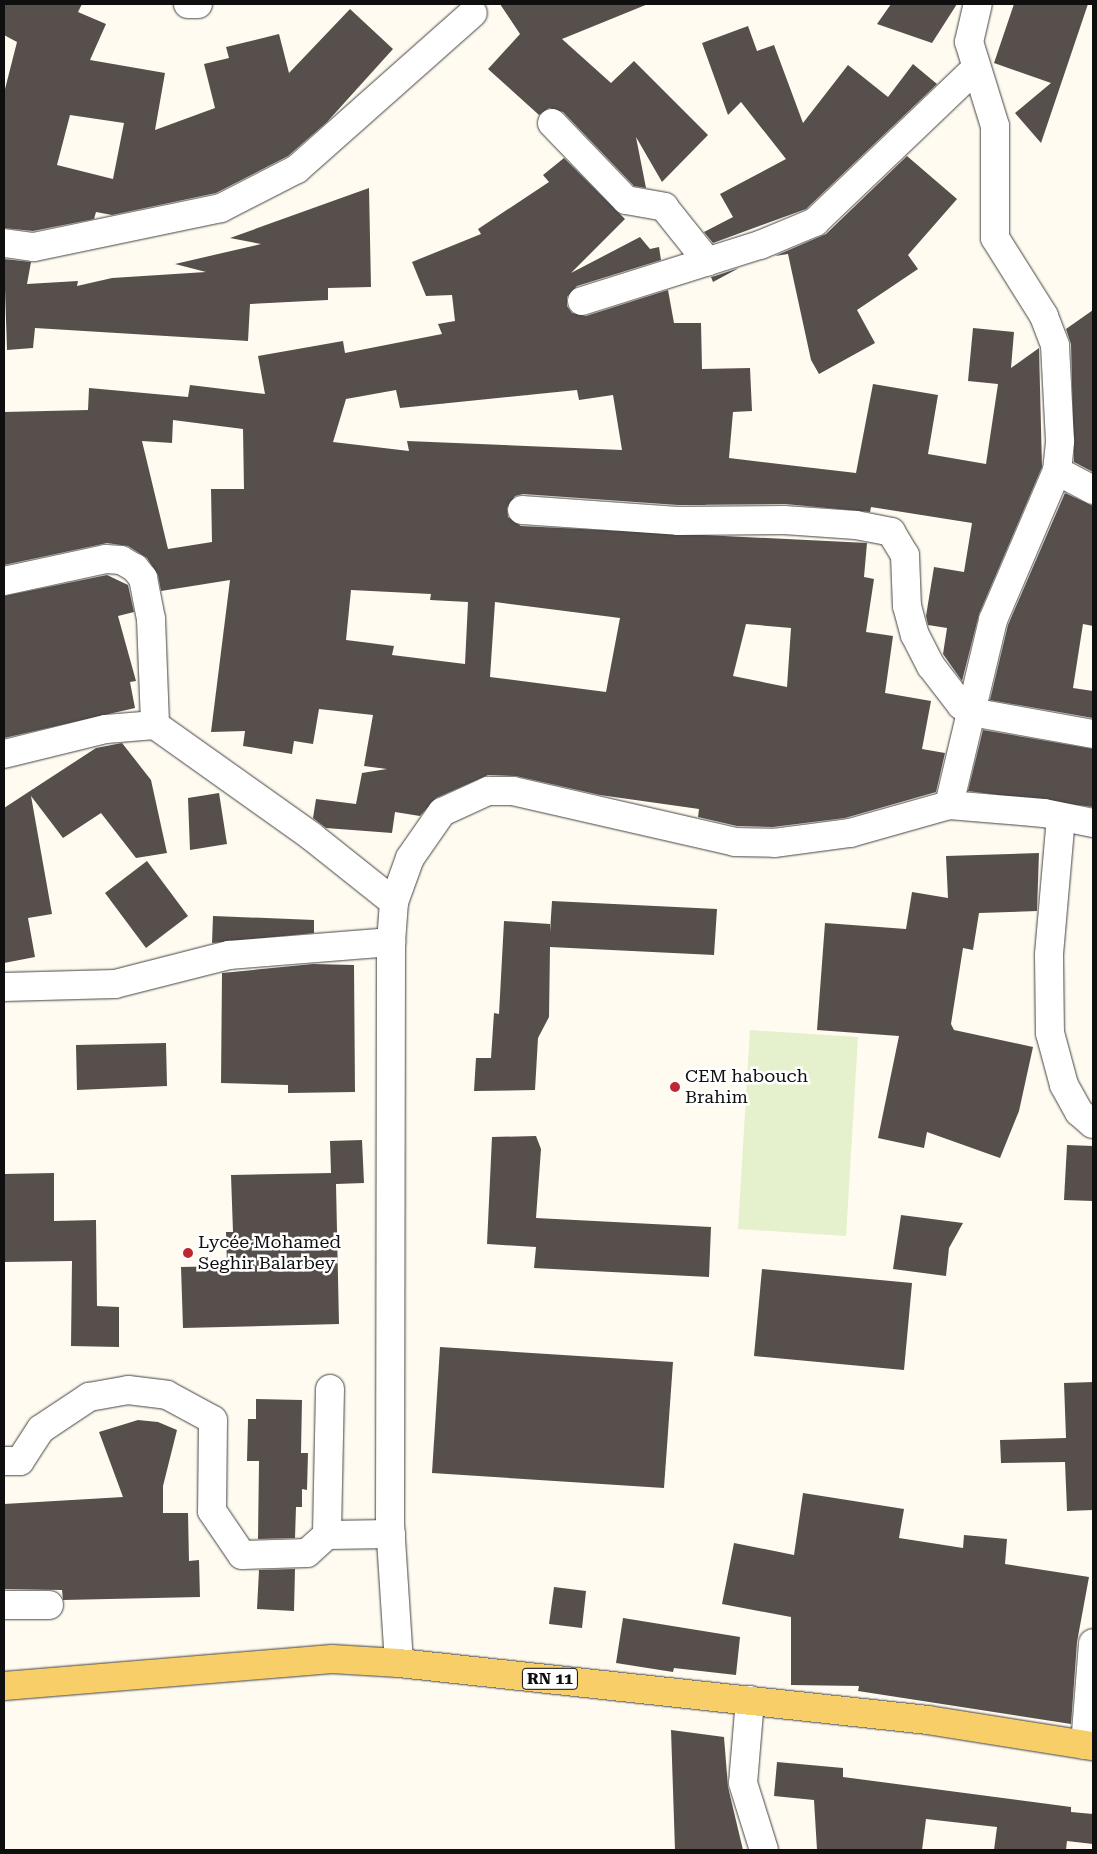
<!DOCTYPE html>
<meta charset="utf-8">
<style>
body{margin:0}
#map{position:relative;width:1097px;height:1854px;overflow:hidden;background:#fffbf0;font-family:"Roboto Serif",serif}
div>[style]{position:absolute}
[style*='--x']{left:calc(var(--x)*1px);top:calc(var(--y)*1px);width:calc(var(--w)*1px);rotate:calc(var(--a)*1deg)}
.pitch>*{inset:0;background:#e5f1cc}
.building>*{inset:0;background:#574f4b}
.roads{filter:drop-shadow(0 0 1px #424242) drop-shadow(0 0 1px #424242)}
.minor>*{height:28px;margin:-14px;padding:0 14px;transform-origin:14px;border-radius:14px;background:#fff}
.primary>*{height:28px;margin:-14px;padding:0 14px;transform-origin:14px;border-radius:14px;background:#f8ce68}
.dots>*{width:14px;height:14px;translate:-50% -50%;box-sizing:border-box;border:2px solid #fff;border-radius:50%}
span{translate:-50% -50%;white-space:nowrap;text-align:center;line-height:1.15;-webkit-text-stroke:5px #fff;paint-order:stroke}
.shield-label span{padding:1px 4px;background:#fff;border:1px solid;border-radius:4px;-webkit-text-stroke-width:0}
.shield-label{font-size:16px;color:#0f0f0f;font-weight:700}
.poi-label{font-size:18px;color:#0f0f0f}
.left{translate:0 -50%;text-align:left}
.frame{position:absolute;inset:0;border:5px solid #0f0f0f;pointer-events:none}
</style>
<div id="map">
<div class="pitch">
<i style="clip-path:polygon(750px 1030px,858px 1037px,846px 1236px,738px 1229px)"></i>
</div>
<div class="building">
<i style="clip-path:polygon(evenodd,4px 4px,82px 4px,78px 12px,106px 24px,90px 60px,165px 73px,155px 130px,215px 108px,204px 64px,229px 58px,226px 47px,279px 34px,289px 73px,350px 9px,393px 49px,327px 122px,288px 156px,216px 193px,112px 215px,96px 212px,94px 219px,33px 231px,4px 228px,4px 93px,17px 42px,4px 35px,4px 4px,70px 115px,124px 123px,113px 179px,57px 165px,70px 115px)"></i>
<i style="clip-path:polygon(500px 4px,648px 4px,562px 39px,611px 83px,634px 61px,708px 135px,662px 182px,636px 137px,646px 188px,634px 186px,563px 112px,549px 108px,539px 115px,488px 69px,520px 34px)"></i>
<i style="clip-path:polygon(891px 4px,957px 4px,932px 43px,877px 24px)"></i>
<i style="clip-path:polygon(1014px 4px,1088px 4px,1041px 143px,1015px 113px,1051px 83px,994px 63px)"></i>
<i style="clip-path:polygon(748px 26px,757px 51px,774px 45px,803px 123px,848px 65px,888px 97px,913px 64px,937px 84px,806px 209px,713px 243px,704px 232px,733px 217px,720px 194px,786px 159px,741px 102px,728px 115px,702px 43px)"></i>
<i style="clip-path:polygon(907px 156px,957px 199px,908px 255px,918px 269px,857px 310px,875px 343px,819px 374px,811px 360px,788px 254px,775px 256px,826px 234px)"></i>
<i style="clip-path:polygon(evenodd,564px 158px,625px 219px,571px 273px,640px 237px,650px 249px,659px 247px,661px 260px,577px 286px,567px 297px,567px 306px,572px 313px,586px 316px,668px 290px,674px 323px,701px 323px,702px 369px,750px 368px,752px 411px,733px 412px,729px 458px,856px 473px,873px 384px,938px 395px,928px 454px,986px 464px,998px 384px,968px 381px,973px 328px,1014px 332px,1011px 368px,1039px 348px,1042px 467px,979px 614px,962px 681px,943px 654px,947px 628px,928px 625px,926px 616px,934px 567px,964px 572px,972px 523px,871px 507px,870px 512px,785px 504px,678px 505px,523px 494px,515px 496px,507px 508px,508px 517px,521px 526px,867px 543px,864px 577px,874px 579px,866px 632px,893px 636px,885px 693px,931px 701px,922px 749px,945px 753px,936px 792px,845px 818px,773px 827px,737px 826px,698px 817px,699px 809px,600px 795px,516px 776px,488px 775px,436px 798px,420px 816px,395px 812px,392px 833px,326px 828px,313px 818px,316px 799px,356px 804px,362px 773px,387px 769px,364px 766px,373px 715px,319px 709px,313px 744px,294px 741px,292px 754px,243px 746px,245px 731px,211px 732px,230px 580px,161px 591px,158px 575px,147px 558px,128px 546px,107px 543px,4px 565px,4px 412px,88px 410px,89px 388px,188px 397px,190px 385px,265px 394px,258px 356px,343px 341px,345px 353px,442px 334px,438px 324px,455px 321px,452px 295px,426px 296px,412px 262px,481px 234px,478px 229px,549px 182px,543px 175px,564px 158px,396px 390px,400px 408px,577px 390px,579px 400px,613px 395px,622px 450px,407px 441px,409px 451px,333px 442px,346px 399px,396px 390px,564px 158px,173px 420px,243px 429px,244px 489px,211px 489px,212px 542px,168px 549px,142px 441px,172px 443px,173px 420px,564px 158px,351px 590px,431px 594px,430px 600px,468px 602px,465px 664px,392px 655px,394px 646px,346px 640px,351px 590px,564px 158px,495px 602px,620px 618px,606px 692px,490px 677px,495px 602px,564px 158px,746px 624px,791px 628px,787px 687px,733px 676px,746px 624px)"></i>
<i style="clip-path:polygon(369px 188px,371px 287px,328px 288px,328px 300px,250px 304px,248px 341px,35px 328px,33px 348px,7px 350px,4px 259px,31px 262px,27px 284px,78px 281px,77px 286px,112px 278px,206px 272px,175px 264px,261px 244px,230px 238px)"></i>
<i style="clip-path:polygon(739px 268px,713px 282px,711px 277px,715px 276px)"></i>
<i style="clip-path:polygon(1093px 310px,1093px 472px,1074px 462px,1071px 344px,1066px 329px)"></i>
<i style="clip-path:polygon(1065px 493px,1093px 506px,1093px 626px,1083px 624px,1073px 688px,1093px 691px,1093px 718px,990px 700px,1008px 625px)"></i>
<i style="clip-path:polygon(107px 575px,128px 585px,134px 612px,118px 616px,136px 681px,130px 682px,135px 708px,4px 738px,4px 596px)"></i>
<i style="clip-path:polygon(983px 730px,1093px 749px,1093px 807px,968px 791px)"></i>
<i style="clip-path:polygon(122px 743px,151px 780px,167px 853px,136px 858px,101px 813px,63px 838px,31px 796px,52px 914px,28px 918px,35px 957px,4px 963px,4px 808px,96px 748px)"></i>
<i style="clip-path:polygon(219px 793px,227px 844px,190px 850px,188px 798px)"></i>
<i style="clip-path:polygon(1039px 853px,1037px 911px,979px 913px,973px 950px,963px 948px,951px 1024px,954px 1030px,1033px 1047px,1019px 1111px,1000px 1158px,927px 1132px,924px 1148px,878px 1138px,899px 1036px,817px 1030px,825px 923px,906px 929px,912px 892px,948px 898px,946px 856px)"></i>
<i style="clip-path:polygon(147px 861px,188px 916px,146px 948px,105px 893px)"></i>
<i style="clip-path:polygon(552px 901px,717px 909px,714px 955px,550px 947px,549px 1017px,538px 1038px,535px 1090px,474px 1091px,476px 1058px,491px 1058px,494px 1013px,499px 1014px,504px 921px,550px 924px,550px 932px)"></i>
<i style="clip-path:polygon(213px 916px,314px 920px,314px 933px,212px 943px)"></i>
<i style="clip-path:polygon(313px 964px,354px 965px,355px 1092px,288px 1093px,288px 1085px,221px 1083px,222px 973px)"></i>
<i style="clip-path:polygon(166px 1043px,167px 1086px,77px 1090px,76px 1045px)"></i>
<i style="clip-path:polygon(536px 1136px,541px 1149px,536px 1218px,711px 1227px,709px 1277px,534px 1268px,536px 1247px,487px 1244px,492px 1137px)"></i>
<i style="clip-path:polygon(362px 1140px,364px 1183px,336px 1184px,339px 1324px,183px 1328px,181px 1267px,227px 1266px,226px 1232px,233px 1232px,231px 1175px,331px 1173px,330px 1141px)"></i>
<i style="clip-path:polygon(1067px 1145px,1093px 1146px,1093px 1201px,1064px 1200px)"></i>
<i style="clip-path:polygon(54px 1173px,54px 1221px,96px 1220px,97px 1306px,119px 1307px,119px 1347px,71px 1346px,72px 1261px,4px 1262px,4px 1174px)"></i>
<i style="clip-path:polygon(901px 1215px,963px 1223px,949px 1248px,946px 1276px,893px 1269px)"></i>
<i style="clip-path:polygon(762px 1269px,912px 1283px,904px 1370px,754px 1356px)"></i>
<i style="clip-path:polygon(440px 1347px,673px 1362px,664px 1488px,432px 1473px)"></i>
<i style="clip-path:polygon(1093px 1382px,1093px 1510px,1067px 1511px,1065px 1462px,1001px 1463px,1000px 1440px,1066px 1438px,1064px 1383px)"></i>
<i style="clip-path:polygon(256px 1399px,302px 1400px,301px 1453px,308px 1453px,307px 1490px,302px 1489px,302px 1507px,296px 1507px,295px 1538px,258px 1539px,259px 1461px,247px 1461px,248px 1419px,256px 1419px)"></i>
<i style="clip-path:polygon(138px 1420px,158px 1422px,177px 1430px,163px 1486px,163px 1513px,188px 1513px,189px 1561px,199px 1560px,200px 1597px,63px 1600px,62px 1590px,4px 1589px,4px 1504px,123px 1497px,99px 1432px)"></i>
<i style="clip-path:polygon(803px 1493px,904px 1509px,899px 1538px,963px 1548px,964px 1535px,1007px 1539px,1005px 1564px,1089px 1577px,1077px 1642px,1071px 1724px,858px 1691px,859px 1686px,791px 1685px,791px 1617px,722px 1604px,734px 1543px,794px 1555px)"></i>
<i style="clip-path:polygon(295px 1569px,294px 1611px,257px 1609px,259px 1570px)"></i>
<i style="clip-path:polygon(554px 1587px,586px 1591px,582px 1628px,549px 1624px)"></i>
<i style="clip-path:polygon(623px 1618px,740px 1637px,736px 1675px,674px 1668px,673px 1672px,616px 1663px)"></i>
<i style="clip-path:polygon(671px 1730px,724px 1737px,728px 1787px,743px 1850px,675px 1850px)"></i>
<i style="clip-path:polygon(777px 1762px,843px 1768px,843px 1777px,1071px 1807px,1071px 1812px,1093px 1814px,1093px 1844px,1067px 1841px,1066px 1850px,994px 1850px,997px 1827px,926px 1819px,922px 1850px,817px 1850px,814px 1800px,774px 1796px)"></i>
</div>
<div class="roads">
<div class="minor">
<i style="--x:188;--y:4;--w:10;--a:0"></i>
<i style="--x:552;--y:123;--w:107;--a:46.1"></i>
<i style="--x:626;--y:200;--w:39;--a:10"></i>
<i style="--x:664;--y:207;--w:70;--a:51.3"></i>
<i style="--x:4;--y:243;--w:30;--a:8"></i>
<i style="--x:34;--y:247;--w:191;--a:-11.8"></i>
<i style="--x:221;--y:208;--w:85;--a:-27.2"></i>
<i style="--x:297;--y:169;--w:235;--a:-41.6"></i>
<i style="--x:582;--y:301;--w:187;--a:-17.5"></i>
<i style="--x:760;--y:245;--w:60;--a:-22.7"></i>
<i style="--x:815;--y:222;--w:221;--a:-43.7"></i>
<i style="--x:1057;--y:471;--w:41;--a:27.8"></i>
<i style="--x:522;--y:510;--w:156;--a:4"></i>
<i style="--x:678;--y:521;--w:106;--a:-0.5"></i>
<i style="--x:784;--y:520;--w:72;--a:4"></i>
<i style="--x:856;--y:525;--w:36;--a:11"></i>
<i style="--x:891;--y:532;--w:27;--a:59"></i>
<i style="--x:905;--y:555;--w:51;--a:87.8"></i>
<i style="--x:907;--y:606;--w:30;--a:75"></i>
<i style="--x:915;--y:635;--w:35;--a:63"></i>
<i style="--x:931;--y:666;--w:49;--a:52.4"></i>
<i style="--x:961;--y:705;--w:12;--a:35"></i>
<i style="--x:971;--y:712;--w:124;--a:10.2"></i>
<i style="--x:4;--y:581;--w:104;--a:-12.2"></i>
<i style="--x:106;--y:559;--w:15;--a:4"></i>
<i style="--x:121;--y:560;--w:16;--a:30"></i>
<i style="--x:135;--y:568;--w:13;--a:51"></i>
<i style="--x:143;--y:578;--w:42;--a:79"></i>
<i style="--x:151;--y:619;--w:106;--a:87.8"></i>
<i style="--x:4;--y:754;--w:105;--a:-13.8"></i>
<i style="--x:106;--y:729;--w:49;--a:-4.7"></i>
<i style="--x:155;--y:725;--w:191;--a:35.4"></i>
<i style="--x:311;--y:836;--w:106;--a:38.5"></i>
<i style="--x:949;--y:805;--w:190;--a:-76.6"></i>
<i style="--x:993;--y:620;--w:162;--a:-66.8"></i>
<i style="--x:1057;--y:471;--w:30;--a:-84"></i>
<i style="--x:1060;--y:441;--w:96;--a:-93"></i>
<i style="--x:1055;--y:345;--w:31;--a:-111"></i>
<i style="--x:1044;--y:316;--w:92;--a:-122.1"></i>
<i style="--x:995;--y:238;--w:112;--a:-90"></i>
<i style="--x:995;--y:126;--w:88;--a:-107.2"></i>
<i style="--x:969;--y:42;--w:39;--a:-77"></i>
<i style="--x:1061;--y:817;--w:139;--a:95"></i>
<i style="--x:1049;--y:955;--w:78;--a:89.3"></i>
<i style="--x:1050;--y:1033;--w:54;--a:74.9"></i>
<i style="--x:1064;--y:1085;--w:31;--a:61"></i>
<i style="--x:1079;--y:1112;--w:18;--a:41"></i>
<i style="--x:4;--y:987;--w:111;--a:-1.5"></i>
<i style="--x:115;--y:984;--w:118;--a:-14.3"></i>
<i style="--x:229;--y:955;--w:163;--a:-4.6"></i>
<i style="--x:330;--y:1389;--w:146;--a:91.2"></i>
<i style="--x:327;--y:1535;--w:64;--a:-0.9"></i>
<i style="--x:4;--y:1461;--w:16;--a:0"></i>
<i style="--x:20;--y:1461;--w:38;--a:-57"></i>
<i style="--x:41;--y:1429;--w:58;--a:-33.7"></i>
<i style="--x:89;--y:1397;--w:40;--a:-10"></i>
<i style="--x:128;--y:1390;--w:39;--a:7"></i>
<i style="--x:167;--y:1395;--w:52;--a:28.5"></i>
<i style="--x:213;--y:1420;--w:91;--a:90.6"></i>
<i style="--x:212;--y:1511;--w:53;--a:55.7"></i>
<i style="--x:242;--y:1555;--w:65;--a:-1.8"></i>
<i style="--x:307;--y:1553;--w:27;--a:-42"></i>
<i style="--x:4;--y:1605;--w:45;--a:0"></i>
<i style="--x:399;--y:1663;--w:139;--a:-93.7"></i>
<i style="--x:390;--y:1524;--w:582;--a:-89.9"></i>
<i style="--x:391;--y:942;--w:40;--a:-85.7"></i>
<i style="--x:394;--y:902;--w:47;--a:-70"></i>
<i style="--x:410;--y:858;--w:56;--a:-55.2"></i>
<i style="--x:442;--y:812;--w:51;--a:-24.5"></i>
<i style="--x:488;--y:791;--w:25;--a:0"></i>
<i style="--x:513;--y:791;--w:228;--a:12.9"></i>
<i style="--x:735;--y:842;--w:39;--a:1"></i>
<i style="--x:774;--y:843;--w:77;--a:-7.5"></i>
<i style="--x:850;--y:833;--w:103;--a:-15.8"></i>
<i style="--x:949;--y:805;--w:95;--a:4.8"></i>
<i style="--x:1044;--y:813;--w:50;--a:11.5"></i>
<i style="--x:750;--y:1700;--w:83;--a:94.8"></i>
<i style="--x:743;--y:1783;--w:70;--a:72.6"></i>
<i style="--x:1085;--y:1745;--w:102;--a:-85.5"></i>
</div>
<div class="primary">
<i style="--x:4;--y:1686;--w:329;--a:-4.7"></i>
<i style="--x:332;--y:1659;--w:67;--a:3.4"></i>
<i style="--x:399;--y:1663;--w:532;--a:6.15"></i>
<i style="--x:928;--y:1720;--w:167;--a:9"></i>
</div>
</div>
<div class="dots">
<i style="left:675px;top:1087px;background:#bf2634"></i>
<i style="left:188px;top:1253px;background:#bf2634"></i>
</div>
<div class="shield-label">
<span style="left:550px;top:1679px">RN 11</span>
</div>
<div class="poi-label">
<span class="left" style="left:685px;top:1087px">CEM habouch<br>Brahim</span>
<span class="left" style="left:198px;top:1253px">Lycée Mohamed<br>Seghir Balarbey</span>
</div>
<div class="frame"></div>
</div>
